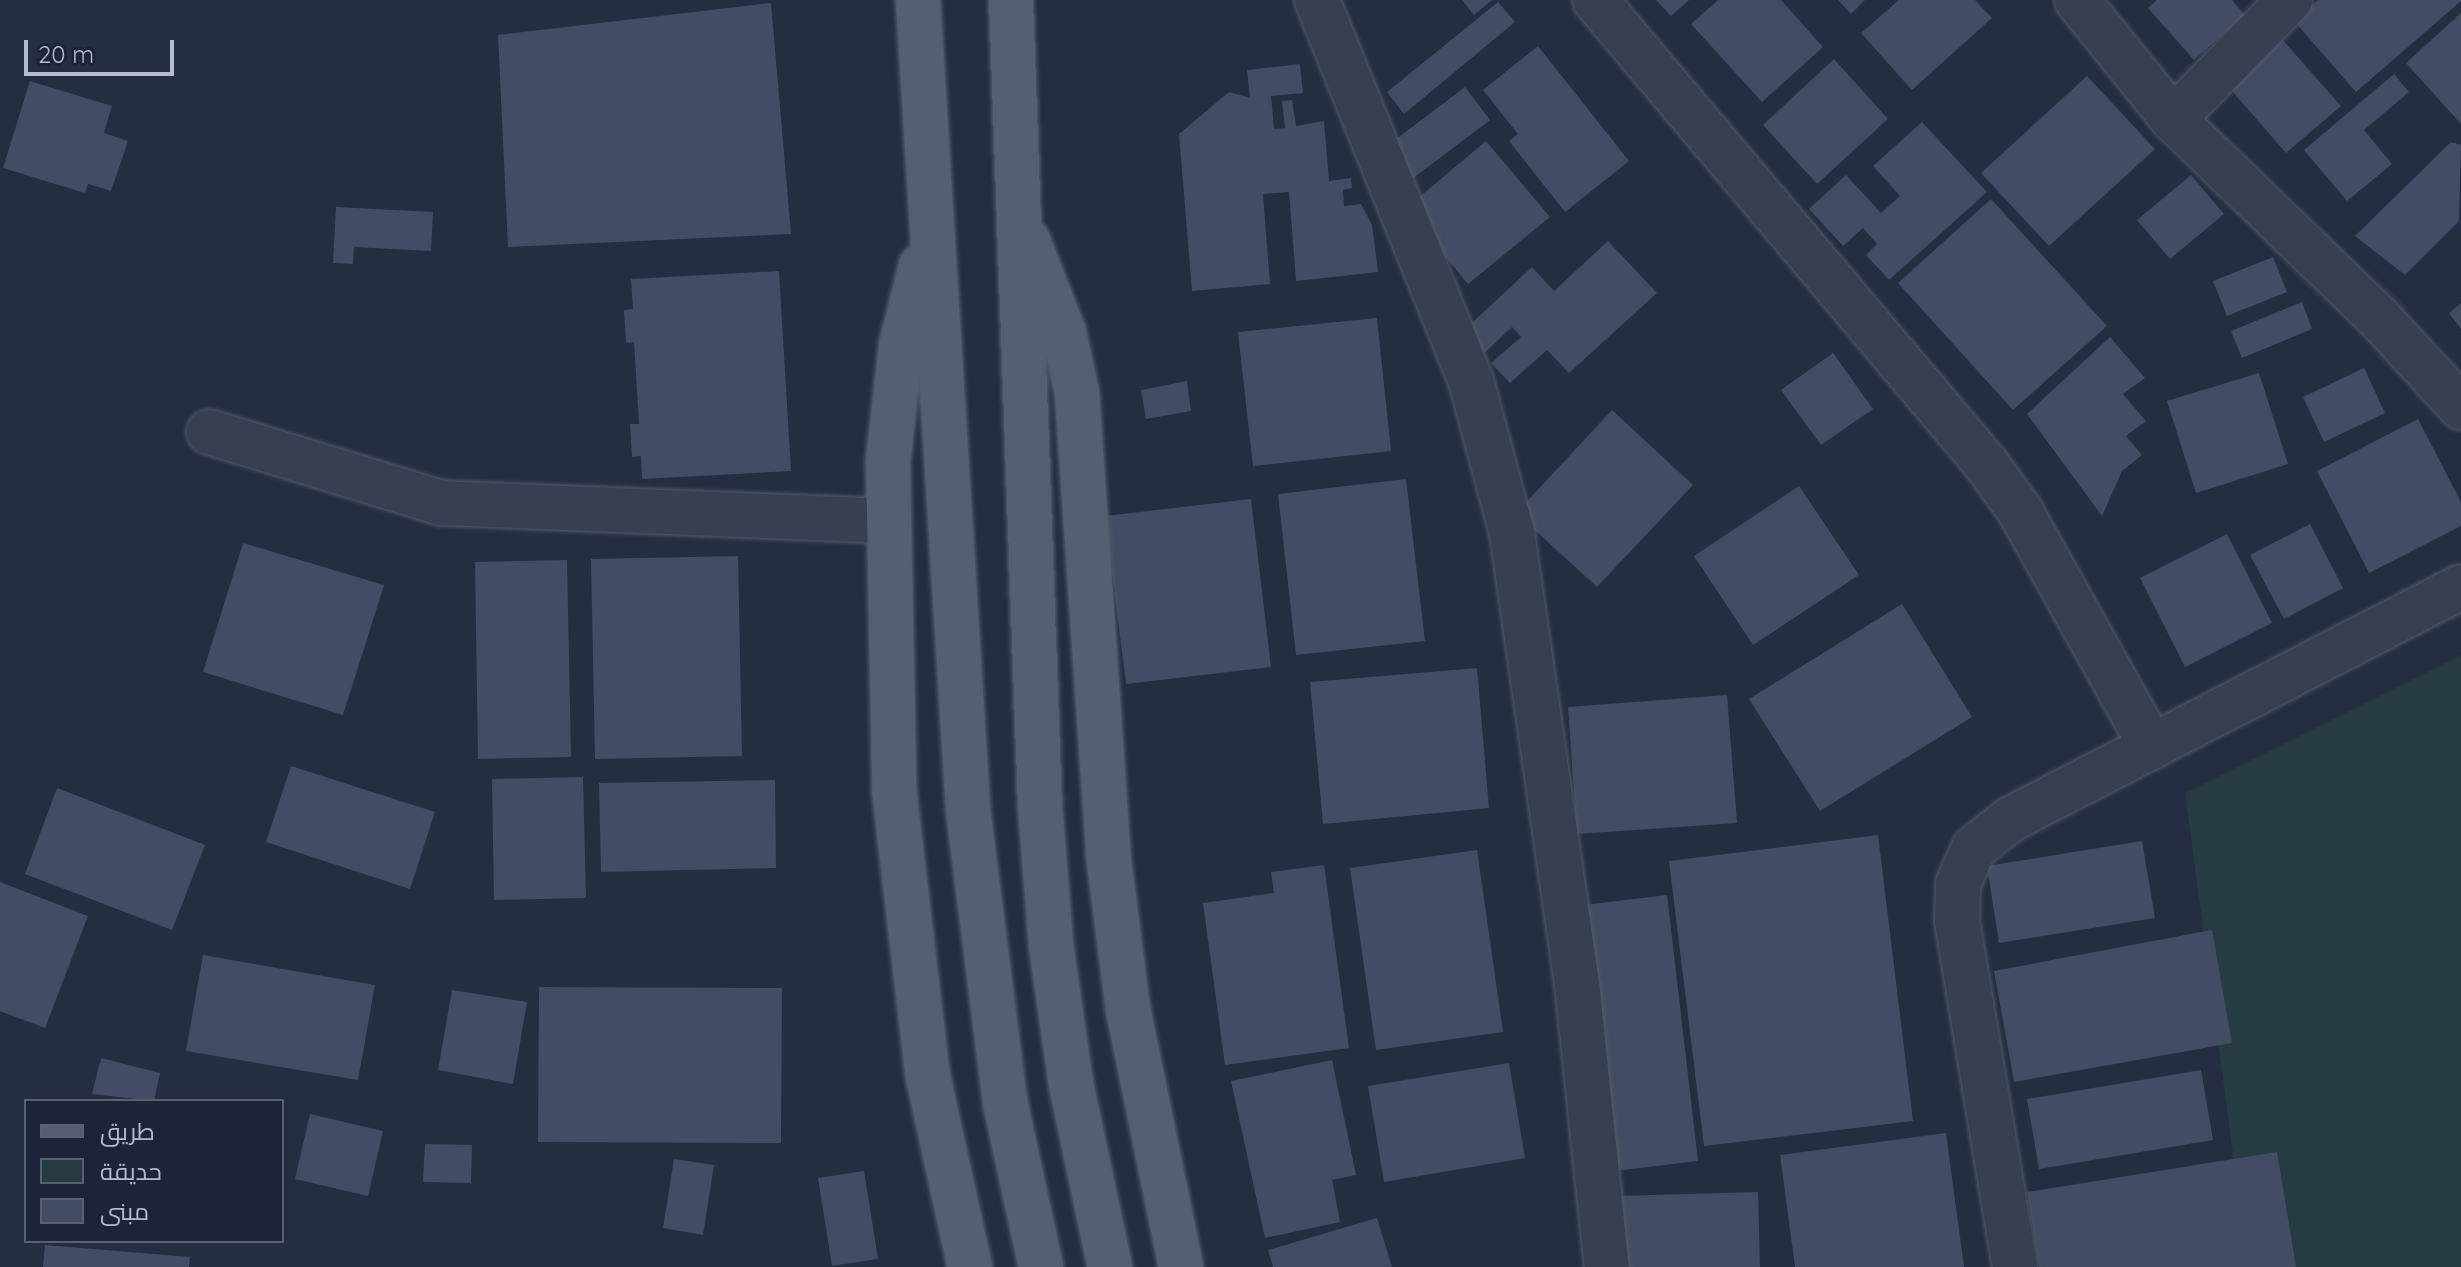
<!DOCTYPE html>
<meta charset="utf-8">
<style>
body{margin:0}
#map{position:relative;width:2461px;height:1267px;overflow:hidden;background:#242d42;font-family:Quicksand,Cairo,sans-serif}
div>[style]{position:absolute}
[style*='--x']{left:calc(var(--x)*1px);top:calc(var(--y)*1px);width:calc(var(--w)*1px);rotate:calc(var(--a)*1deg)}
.green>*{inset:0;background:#263c43}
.building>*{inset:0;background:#434c64}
.roads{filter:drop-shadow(0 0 2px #535a6c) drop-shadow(0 0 2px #535a6c)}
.minor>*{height:44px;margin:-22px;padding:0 22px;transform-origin:22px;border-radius:22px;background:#383f51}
.primary>*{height:44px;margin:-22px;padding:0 22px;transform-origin:22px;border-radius:22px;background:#565e71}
span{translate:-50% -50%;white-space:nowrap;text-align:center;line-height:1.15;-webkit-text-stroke:6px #1d2437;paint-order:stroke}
.legend{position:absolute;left:24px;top:1099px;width:260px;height:144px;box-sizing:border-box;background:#1d2437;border:2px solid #5a6073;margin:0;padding:10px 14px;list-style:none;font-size:24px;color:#b5bbcc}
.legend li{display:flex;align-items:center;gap:16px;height:40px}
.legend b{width:40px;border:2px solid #5a6073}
.scale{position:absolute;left:24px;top:40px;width:150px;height:36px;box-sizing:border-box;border:4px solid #b5bbcc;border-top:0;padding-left:10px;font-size:24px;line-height:28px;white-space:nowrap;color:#b5bbcc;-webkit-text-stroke:6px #1d2437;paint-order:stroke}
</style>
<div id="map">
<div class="green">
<i style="clip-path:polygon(2461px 655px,2461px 1267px,2248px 1267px,2185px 793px)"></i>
</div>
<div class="building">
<i style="clip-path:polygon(1462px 0,1492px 0,1474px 15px)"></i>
<i style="clip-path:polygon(1656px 0,1689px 0,1671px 16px)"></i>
<i style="clip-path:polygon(1718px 0,1781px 0,1823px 47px,1762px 102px,1691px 24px)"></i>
<i style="clip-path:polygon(1838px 0,1865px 0,1851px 14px)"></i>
<i style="clip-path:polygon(1899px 0,1975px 0,1992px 18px,1912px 90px,1861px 33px)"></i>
<i style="clip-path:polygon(2157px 0,2232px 0,2245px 15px,2194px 60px,2148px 8px)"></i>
<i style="clip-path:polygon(2318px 0,2461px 0,2461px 1px,2356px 92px,2294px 21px)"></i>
<i style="clip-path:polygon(1498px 2px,1515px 22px,1404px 114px,1387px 92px)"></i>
<i style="clip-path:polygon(771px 3px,791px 234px,508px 247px,498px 35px)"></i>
<i style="clip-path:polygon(2461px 13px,2461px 124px,2406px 63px)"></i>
<i style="clip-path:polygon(2273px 29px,2341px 106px,2286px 153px,2219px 76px)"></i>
<i style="clip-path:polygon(1538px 46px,1629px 161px,1565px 212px,1509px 141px,1518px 134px,1483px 90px)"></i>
<i style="clip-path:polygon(1834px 59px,1888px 119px,1817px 184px,1763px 125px)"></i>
<i style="clip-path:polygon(1300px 64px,1303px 93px,1271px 96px,1274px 129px,1285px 128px,1282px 101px,1292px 100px,1296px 126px,1324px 121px,1329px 181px,1351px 178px,1352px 188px,1343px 190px,1344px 206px,1361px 204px,1372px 225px,1378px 272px,1296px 281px,1289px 192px,1263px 194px,1270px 284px,1192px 291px,1179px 134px,1229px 92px,1250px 98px,1247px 70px)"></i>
<i style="clip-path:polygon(2394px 74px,2409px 92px,2364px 130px,2392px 164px,2347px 201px,2304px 150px)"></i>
<i style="clip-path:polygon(2087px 76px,2155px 149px,2049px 246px,1981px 173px)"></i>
<i style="clip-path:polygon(30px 81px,112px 106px,104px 133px,128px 141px,111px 191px,88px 184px,85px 193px,3px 168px)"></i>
<i style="clip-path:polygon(1465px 87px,1490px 120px,1408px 182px,1383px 149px)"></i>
<i style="clip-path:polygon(1922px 122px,1987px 192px,1889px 280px,1866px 255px,1877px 244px,1863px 228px,1843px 246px,1809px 209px,1846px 175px,1881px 213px,1900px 196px,1873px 166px)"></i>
<i style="clip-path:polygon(1486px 141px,1550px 217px,1468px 284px,1405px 209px)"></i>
<i style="clip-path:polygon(2451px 142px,2461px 145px,2459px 221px,2405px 275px,2355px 236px)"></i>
<i style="clip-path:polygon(2191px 175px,2224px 214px,2170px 259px,2137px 220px)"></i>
<i style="clip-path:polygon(1991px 199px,2107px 326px,2013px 410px,1898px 283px)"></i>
<i style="clip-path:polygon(336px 207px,433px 212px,431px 251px,354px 247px,353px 264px,333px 263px)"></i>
<i style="clip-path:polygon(1608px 241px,1657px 293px,1569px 373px,1547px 350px,1510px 383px,1491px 363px,1521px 337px,1512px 327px,1479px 358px,1458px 336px,1532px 267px,1554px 291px)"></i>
<i style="clip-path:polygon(2273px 257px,2287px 292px,2227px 316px,2213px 281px)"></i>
<i style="clip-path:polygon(779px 271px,791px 471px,642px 479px,641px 456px,632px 457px,630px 424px,639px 424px,634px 342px,626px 343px,624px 310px,633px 309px,631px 279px)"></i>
<i style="clip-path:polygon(2302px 302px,2312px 329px,2242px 358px,2231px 331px)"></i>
<i style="clip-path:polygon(2461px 303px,2461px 329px,2449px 313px)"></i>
<i style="clip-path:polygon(1377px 318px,1391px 451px,1253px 466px,1238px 332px)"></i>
<i style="clip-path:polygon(2110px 337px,2145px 378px,2123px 394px,2146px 421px,2126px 436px,2142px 455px,2122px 471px,2102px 516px,2027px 414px)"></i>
<i style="clip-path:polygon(1833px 353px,1873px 409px,1821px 445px,1781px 390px)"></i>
<i style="clip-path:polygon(2364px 368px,2385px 413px,2324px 442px,2303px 397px)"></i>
<i style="clip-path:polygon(2259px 373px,2288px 464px,2196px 493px,2167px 401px)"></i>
<i style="clip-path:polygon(1187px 381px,1191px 411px,1146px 419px,1141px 390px)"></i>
<i style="clip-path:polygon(1612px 410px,1693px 485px,1597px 587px,1516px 513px)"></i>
<i style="clip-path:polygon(2418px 419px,2461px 502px,2461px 526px,2369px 573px,2317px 471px)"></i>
<i style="clip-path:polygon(1406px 479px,1425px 641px,1296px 655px,1278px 494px)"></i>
<i style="clip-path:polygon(1799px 486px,1859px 575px,1753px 645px,1694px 556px)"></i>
<i style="clip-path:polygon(1251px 499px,1271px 667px,1126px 684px,1105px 516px)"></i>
<i style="clip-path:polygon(2310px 524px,2343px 588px,2284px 619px,2250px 555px)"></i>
<i style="clip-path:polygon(2227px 534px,2272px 623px,2185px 667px,2140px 578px)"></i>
<i style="clip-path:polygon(243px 543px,384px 585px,343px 715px,203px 672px)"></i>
<i style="clip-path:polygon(738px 556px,742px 756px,595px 759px,591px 559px)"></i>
<i style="clip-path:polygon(567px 560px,571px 757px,478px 759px,475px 562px)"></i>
<i style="clip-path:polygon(1902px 604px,1972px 717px,1820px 811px,1749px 699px)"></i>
<i style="clip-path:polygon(1477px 668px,1489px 808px,1323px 824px,1310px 682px)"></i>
<i style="clip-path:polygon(1727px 695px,1737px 823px,1577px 834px,1568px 707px)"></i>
<i style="clip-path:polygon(291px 766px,435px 812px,410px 889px,266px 842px)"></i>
<i style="clip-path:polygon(583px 777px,586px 898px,494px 900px,492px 779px)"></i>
<i style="clip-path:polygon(775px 780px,776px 868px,601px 872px,599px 783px)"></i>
<i style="clip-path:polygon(57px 788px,205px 845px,172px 930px,25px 874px)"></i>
<i style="clip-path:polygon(1878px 835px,1913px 1121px,1704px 1146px,1669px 861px)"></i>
<i style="clip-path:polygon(2142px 841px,2155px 918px,1999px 943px,1987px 866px)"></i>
<i style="clip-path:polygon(1477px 850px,1503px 1032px,1376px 1050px,1350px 868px)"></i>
<i style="clip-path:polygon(1324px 865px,1349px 1048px,1225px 1065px,1203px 903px,1274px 893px,1271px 872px)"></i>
<i style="clip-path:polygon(0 882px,88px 916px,45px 1028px,0 1011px)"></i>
<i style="clip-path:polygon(1667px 895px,1698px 1161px,1615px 1171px,1584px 905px)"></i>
<i style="clip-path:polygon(2212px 930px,2232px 1043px,2014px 1082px,1994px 971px)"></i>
<i style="clip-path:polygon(203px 955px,375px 985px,358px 1080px,186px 1051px)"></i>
<i style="clip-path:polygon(539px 987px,782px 988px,781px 1143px,538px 1142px)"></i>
<i style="clip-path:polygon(452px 990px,527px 1002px,513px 1084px,438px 1070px)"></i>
<i style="clip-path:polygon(101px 1058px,160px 1073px,154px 1101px,92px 1094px)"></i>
<i style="clip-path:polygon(1332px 1060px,1356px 1175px,1332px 1180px,1340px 1222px,1265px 1238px,1231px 1081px)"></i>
<i style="clip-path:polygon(1509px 1063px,1525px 1158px,1384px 1182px,1368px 1086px)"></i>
<i style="clip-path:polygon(2201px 1070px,2213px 1140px,2039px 1169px,2027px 1099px)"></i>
<i style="clip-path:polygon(310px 1114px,383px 1131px,368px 1196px,295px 1179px)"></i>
<i style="clip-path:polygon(1946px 1133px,1964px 1267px,1795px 1267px,1780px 1155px)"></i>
<i style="clip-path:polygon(425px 1144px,472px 1145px,471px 1183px,423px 1182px)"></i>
<i style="clip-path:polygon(2277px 1152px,2296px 1267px,2039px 1267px,2027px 1192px)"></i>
<i style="clip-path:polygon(674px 1159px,714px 1165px,703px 1235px,663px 1228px)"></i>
<i style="clip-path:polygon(864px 1171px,878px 1259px,832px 1266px,818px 1178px)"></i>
<i style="clip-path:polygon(1758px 1192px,1760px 1267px,1619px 1267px,1616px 1196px)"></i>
<i style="clip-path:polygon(1377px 1218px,1392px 1267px,1273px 1267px,1268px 1250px)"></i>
<i style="clip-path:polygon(45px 1245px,190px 1257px,189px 1267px,43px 1267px)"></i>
</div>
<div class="roads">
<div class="minor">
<i style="--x:1317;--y:0;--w:411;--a:68"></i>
<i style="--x:1471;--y:381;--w:157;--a:74.9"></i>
<i style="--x:1512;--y:533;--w:465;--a:81.8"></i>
<i style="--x:1578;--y:993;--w:276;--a:84"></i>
<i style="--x:1595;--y:0;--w:608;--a:49.87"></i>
<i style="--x:1987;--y:465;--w:57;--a:54.3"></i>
<i style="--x:2020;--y:511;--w:270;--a:60.8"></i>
<i style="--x:2077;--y:0;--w:153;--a:51.1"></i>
<i style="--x:2173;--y:119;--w:288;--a:44"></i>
<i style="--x:2380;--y:319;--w:120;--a:47.4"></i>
<i style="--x:2173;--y:119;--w:167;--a:-45.5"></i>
<i style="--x:209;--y:432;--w:243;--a:17"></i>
<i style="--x:441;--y:503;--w:445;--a:2.3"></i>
<i style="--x:2015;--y:1267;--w:352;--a:-99.5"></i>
<i style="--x:1957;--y:920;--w:36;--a:-88"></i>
<i style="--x:1958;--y:884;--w:39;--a:-66"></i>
<i style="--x:1974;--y:848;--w:47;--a:-38.1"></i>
<i style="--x:2011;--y:819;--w:506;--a:-27.27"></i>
</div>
<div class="primary">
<i style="--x:918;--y:0;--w:811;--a:86.46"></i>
<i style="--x:968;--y:809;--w:295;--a:82.8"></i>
<i style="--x:1005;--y:1102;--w:169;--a:77.7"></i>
<i style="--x:1011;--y:0;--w:806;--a:87.94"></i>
<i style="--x:1040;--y:805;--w:140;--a:85.5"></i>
<i style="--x:1051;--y:945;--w:140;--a:81.8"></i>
<i style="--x:1071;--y:1084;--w:187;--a:78"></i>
<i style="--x:1028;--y:241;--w:99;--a:68.6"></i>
<i style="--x:1064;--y:333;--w:61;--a:77.8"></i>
<i style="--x:1077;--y:393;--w:461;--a:86.1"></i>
<i style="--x:1108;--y:853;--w:157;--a:82.7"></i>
<i style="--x:1128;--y:1009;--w:263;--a:78.4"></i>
<i style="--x:921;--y:266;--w:82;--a:104"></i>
<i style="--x:901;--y:346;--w:117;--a:96.4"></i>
<i style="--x:888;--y:462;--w:327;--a:88.9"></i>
<i style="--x:894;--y:789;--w:285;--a:83.3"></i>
<i style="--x:927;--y:1072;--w:200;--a:77.6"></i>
</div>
</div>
<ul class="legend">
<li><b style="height:10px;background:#565e71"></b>طريق</li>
<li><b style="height:22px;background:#263c43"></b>حديقة</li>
<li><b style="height:22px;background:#434c64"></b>مبنى</li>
</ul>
<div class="scale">20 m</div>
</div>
